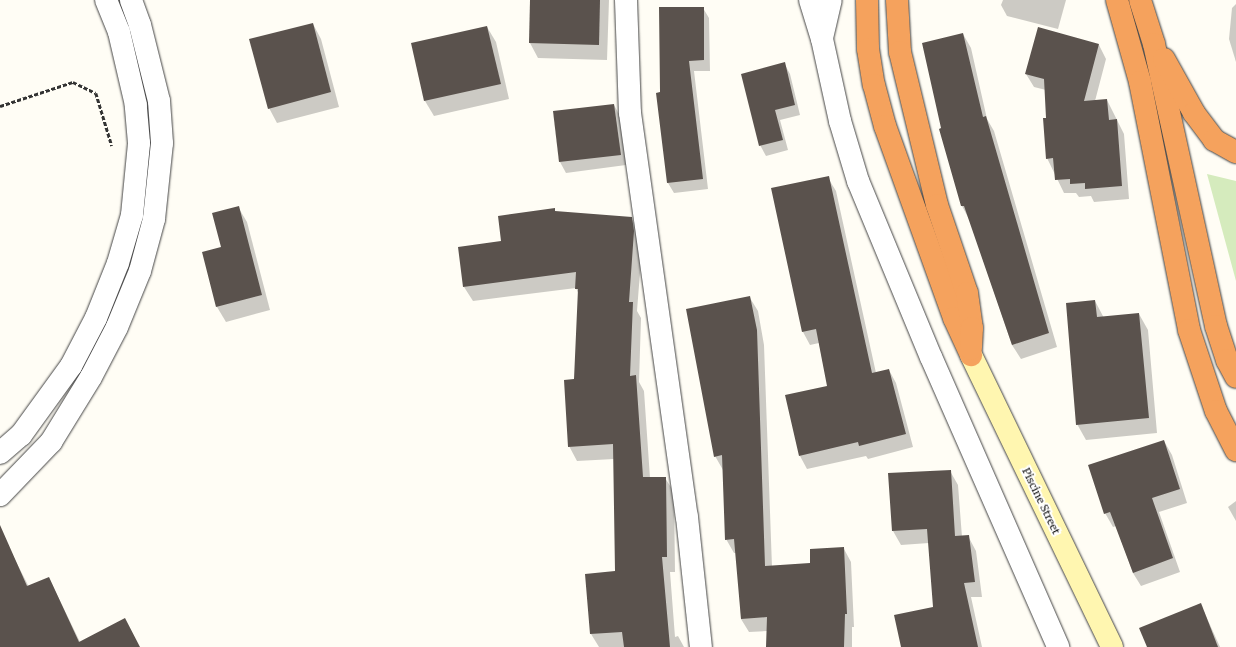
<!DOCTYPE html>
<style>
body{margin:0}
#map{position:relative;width:1236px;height:647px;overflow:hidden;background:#fffdf5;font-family:Merriweather,serif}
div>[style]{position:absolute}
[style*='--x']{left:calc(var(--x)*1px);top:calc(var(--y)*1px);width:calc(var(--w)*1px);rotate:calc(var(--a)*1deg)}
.green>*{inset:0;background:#d5ebbd}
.shadow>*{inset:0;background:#0003}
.building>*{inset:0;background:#5a524d}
.path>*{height:2.5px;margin-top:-1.25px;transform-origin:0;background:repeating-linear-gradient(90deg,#333 0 4px,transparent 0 6px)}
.roads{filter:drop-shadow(0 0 1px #444) drop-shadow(0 0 1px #444)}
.street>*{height:22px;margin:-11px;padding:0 11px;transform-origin:11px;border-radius:11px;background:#fff}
.secondary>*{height:22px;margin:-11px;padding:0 11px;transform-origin:11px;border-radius:11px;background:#fff6b0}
.highway>*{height:22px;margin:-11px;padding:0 11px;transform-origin:11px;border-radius:11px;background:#f5a25d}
span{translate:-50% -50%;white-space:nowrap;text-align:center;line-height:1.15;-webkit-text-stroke:4px #fff;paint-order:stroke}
.street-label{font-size:11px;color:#111}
</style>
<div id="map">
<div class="green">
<i style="clip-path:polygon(1207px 174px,1236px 181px,1236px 281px)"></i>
</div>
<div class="shadow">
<i style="clip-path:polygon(531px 0,609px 0,607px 60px,538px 58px,530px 43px)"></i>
<i style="clip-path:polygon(1003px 0,1066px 0,1058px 29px,1007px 16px,1001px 5px)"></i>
<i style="clip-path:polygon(1236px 4px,1236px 62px,1229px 39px,1232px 8px)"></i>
<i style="clip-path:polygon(703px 8px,709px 18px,710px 71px,694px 71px,708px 189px,674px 193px,668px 183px,657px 94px,662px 93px)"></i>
<i style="clip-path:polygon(313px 24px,321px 39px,339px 107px,277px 123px,269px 108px)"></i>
<i style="clip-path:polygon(487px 27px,496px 42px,509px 99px,434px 116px,425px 101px,412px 44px)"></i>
<i style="clip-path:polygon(963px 34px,971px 48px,987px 119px,994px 131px,1057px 347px,1021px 359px,1012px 345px,970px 221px,962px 206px,940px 130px,943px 129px)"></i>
<i style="clip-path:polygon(1099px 45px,1106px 59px,1095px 101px,1107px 100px,1124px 134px,1129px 199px,1094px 202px,1091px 196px,1079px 197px,1076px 193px,1064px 193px,1047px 158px,1046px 90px,1034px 87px,1026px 74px)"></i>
<i style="clip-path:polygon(784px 63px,790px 74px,800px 115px,780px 120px,788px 150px,766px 156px,760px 145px)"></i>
<i style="clip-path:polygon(614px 105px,620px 116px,626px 165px,566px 173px,560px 162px,554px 112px)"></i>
<i style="clip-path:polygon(828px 178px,836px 191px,876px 373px,889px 370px,896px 383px,913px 447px,868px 459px,866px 456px,807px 469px,800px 456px,828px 387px,819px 343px,810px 345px,803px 332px,772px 189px)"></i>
<i style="clip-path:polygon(238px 207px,247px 222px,270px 310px,226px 322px,217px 307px,222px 248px)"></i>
<i style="clip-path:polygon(554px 209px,556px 213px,631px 218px,640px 233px,642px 247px,637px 311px,641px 318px,639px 382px,644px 391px,650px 478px,665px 478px,674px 492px,675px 572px,670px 572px,675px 637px,678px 636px,684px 647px,599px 647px,591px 634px,586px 575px,616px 572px,614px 459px,577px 461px,569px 446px,575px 380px,579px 295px,576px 288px,473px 301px,464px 287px,502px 242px)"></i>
<i style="clip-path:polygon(750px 298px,758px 311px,764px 345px,772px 567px,811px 564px,844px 549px,851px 562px,854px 627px,852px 627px,852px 647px,767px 647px,767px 631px,749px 632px,741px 619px,737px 553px,734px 553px,726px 539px,723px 470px,715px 456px)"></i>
<i style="clip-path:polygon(1095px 301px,1104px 318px,1139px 314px,1148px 330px,1157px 433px,1086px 440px,1077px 424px)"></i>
<i style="clip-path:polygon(1164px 441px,1172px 455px,1187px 503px,1159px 512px,1180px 572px,1141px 586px,1133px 573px,1116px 526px,1113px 527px,1105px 513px)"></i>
<i style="clip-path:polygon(950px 471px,958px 485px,962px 537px,968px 536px,976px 551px,982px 597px,971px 597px,982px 647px,902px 647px,934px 608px,929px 543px,901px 545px,893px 531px)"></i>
<i style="clip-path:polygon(1236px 501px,1236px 521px,1228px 507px)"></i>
<i style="clip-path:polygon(6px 542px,29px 587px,49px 578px,80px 642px,140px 647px,1px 647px,0 545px)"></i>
<i style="clip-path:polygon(1201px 605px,1220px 647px,1148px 647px)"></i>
</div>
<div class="building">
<i style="clip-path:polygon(530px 0,600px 0,599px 45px,529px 43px)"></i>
<i style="clip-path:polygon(659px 7px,704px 7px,704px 60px,689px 61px,703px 179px,667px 183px,656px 93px,660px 92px)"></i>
<i style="clip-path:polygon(313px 23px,331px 92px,268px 109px,249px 39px)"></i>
<i style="clip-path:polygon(487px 26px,501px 84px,424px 101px,411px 43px)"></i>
<i style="clip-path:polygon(1038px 27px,1099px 44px,1084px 101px,1107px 99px,1109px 120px,1117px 119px,1122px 186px,1085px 189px,1085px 183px,1070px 184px,1070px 179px,1055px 180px,1053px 158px,1046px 159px,1043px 118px,1046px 118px,1044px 79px,1025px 74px)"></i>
<i style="clip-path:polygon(963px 33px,983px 117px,986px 116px,1049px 333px,1012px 345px,964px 206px,961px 206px,939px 129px,941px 128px,922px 43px)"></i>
<i style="clip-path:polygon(785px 62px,795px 105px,775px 110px,783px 140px,759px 146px,741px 74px)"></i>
<i style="clip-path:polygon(614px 104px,621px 155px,559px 162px,553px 111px)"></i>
<i style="clip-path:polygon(829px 176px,872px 373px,889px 369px,906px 434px,859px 446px,858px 442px,799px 456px,785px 395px,827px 386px,816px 329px,802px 332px,771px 188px)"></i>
<i style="clip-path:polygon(239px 206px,262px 295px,216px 307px,202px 252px,221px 247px,212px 213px)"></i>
<i style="clip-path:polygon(555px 208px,555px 211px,632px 217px,634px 231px,629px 302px,633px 302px,630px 376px,636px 375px,643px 477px,666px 477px,667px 557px,662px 557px,670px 647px,624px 647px,622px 632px,590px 634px,585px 574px,615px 571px,613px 444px,568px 447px,564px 380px,574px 379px,578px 289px,575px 289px,576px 272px,463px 287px,458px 247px,501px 241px,498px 216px)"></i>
<i style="clip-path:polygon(750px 296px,757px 330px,765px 566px,810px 563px,810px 549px,844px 547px,847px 614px,845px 614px,844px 647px,766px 647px,767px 617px,741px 619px,734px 539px,725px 540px,722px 455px,714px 457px,686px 309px)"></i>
<i style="clip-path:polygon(1095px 300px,1097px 317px,1139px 313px,1149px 418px,1076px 425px,1066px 303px)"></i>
<i style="clip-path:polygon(1164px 440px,1180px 489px,1152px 498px,1173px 558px,1133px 573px,1110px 512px,1104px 514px,1088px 465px)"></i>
<i style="clip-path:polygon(951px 470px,955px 536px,969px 535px,975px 582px,964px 583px,978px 647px,901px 647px,894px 615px,933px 607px,927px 529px,892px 531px,888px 473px)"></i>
<i style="clip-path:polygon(0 525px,27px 586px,49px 577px,79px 642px,125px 618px,140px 647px,0 647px)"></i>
<i style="clip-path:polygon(1201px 603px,1218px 647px,1147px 647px,1139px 628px)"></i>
</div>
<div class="path">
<i style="--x:0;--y:106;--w:77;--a:-18.2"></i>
<i style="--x:73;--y:82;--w:25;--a:26"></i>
<i style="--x:96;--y:93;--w:55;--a:73.2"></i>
</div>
<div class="roads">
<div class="street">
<i style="--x:626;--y:0;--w:113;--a:88"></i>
<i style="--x:630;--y:113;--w:408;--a:82"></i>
<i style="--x:687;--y:517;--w:131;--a:83.9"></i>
<i style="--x:810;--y:0;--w:41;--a:72.9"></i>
<i style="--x:822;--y:39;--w:84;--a:77.6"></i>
<i style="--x:840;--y:121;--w:63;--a:73.3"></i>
<i style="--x:858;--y:181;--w:191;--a:67.5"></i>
<i style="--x:931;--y:357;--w:317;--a:66.3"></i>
<i style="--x:822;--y:38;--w:39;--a:-77"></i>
<i style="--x:0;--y:453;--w:28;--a:-41"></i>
<i style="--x:21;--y:435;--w:85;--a:-54.1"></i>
<i style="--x:71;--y:366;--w:54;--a:-62.5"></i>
<i style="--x:96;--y:318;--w:59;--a:-68.2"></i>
<i style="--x:118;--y:263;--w:50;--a:-73.7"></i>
<i style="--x:132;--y:215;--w:72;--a:-84.4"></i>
<i style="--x:139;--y:143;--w:38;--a:-95"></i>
<i style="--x:136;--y:105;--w:75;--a:-103.1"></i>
<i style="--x:119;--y:32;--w:35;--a:-112"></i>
<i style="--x:0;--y:495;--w:74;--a:-46.1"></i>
<i style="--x:51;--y:442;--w:76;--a:-58.4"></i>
<i style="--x:91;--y:377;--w:56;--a:-62.5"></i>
<i style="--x:117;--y:327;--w:61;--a:-67.7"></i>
<i style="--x:140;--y:271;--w:54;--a:-74.9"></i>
<i style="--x:154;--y:219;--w:76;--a:-84"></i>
<i style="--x:162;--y:143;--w:42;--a:-94.1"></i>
<i style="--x:159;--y:101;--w:78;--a:-104"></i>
<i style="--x:140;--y:25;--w:27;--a:-110"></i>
</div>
<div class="secondary">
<i style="--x:971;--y:355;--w:324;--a:64.2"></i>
</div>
<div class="highway">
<i style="--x:867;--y:0;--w:49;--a:88.8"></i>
<i style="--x:868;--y:49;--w:36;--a:81"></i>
<i style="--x:874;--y:85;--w:42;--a:75"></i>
<i style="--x:885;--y:126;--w:204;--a:70.2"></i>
<i style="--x:954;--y:318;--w:41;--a:65.3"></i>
<i style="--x:897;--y:0;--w:52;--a:86.7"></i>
<i style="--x:900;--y:52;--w:157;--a:76.4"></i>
<i style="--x:937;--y:205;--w:93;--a:71.2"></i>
<i style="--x:967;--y:293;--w:35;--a:82"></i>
<i style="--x:972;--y:328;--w:21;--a:93"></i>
<i style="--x:1117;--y:0;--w:85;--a:74.3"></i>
<i style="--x:1140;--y:82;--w:253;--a:78.8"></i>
<i style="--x:1189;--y:330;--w:85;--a:71.6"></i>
<i style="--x:1216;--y:411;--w:44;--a:62.9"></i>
<i style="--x:1140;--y:0;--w:46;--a:72.3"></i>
<i style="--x:1154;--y:44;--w:289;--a:77.6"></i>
<i style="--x:1216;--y:326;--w:36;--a:72"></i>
<i style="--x:1227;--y:360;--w:19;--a:62"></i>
<i style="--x:1164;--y:59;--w:62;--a:60.9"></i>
<i style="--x:1194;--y:113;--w:34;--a:53"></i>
<i style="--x:1214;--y:140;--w:25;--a:29"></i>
</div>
</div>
<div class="street-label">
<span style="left:1041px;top:501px;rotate:64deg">Piscine Street</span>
</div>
</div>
